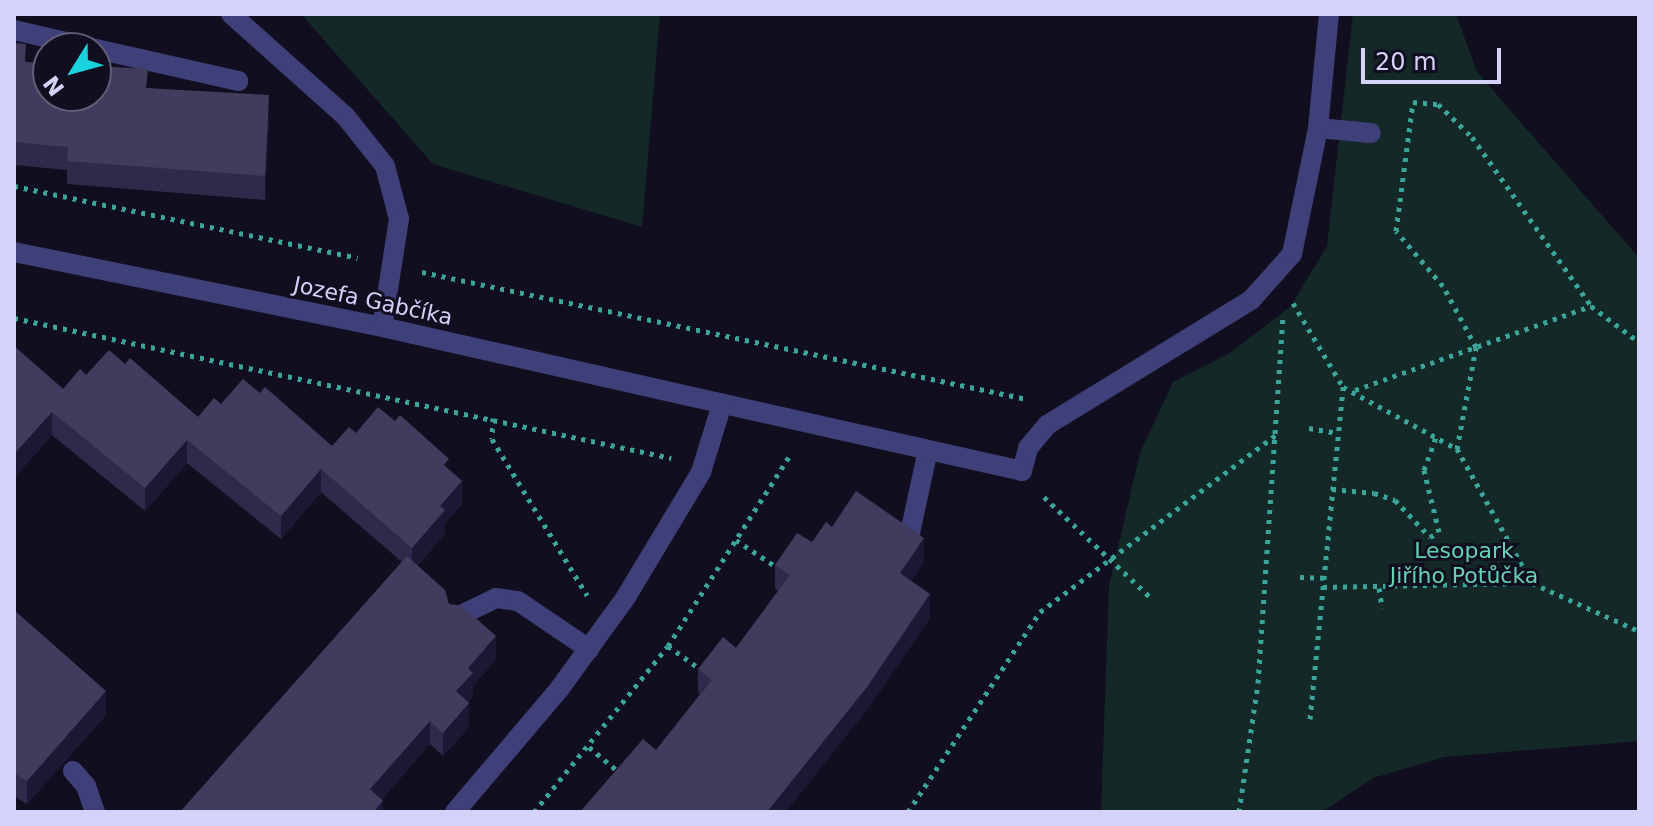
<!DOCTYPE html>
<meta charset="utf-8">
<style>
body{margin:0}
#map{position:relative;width:1653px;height:826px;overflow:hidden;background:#110f1f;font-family:"DejaVu Sans",sans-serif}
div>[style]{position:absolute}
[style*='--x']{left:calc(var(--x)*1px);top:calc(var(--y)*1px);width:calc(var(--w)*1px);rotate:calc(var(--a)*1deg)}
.green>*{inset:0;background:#132827}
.path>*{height:5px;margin-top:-2.5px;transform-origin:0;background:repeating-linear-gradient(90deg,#3ba59a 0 4px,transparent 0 10px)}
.service>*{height:20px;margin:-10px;padding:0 10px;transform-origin:10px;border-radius:10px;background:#3f3f79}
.minor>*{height:20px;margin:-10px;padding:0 10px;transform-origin:10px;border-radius:10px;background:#3f3f79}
.wall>*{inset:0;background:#2f2a4b}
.shaded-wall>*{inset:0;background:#1c1732}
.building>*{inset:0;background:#413c5e}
span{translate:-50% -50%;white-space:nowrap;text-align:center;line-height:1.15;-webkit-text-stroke:6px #110f1f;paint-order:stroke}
.street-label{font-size:22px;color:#d5d2fa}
.park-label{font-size:22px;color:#67d1b3}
.frame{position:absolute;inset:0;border:16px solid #d5d2fa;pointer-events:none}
.north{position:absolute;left:32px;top:32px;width:80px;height:80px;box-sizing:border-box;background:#110f1f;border:2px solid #5f5d77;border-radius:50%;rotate:233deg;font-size:22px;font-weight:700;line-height:32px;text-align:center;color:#d5d2fa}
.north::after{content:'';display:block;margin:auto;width:28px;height:36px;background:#1ad2de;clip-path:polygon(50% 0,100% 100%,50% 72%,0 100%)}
.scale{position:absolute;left:1361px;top:48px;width:140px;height:36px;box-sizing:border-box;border:4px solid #d5d2fa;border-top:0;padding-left:10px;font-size:24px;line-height:28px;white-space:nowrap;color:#d5d2fa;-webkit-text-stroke:6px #110f1f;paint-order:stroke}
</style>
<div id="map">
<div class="green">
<i style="clip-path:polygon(301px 14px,660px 14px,642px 227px,433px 164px)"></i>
<i style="clip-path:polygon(1353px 14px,1456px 14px,1477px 72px,1639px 258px,1639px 741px,1444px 757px,1373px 778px,1322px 812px,1101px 812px,1109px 585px,1140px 453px,1173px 382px,1230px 353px,1291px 306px,1327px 246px)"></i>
</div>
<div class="path">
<i style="--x:14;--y:186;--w:351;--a:11.8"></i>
<i style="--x:422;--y:272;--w:618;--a:11.86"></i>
<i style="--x:1293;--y:303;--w:98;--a:59.2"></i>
<i style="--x:1343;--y:387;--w:130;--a:28.5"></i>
<i style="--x:14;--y:318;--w:672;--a:12.03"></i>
<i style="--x:1355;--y:390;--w:251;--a:-19.6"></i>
<i style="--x:493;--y:418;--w:21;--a:93"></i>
<i style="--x:492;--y:439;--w:183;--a:58.7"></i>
<i style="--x:1309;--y:428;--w:29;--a:10"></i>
<i style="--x:1332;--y:489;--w:42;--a:5.4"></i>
<i style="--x:1374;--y:493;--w:22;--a:18"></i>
<i style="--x:1395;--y:500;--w:51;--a:46.6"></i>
<i style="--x:1430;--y:537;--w:10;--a:-29"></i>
<i style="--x:1439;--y:532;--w:64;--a:-103.6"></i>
<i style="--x:1424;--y:470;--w:35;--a:-70"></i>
<i style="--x:1044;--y:497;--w:147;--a:43.3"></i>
<i style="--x:736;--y:540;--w:50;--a:33.7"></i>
<i style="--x:1300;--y:577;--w:24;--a:2"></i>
<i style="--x:1532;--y:583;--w:154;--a:-119.2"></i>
<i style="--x:1457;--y:449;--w:104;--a:-79.4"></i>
<i style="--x:1476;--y:347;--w:69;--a:-118.4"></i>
<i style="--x:1443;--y:286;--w:72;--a:-130.5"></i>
<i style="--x:1396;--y:231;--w:130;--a:-82.5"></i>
<i style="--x:1413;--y:102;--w:25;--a:5"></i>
<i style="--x:1438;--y:104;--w:47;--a:44.1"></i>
<i style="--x:1472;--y:137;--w:207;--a:54.8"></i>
<i style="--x:1591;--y:306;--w:60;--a:36.9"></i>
<i style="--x:1323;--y:587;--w:209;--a:-1.1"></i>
<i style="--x:1532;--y:583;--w:117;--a:24.2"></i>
<i style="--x:1379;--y:588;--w:20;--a:81"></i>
<i style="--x:668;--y:646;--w:43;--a:35.5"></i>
<i style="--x:1310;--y:719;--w:334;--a:-84.3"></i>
<i style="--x:589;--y:747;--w:39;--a:40"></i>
<i style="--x:534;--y:812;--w:213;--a:-51.1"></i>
<i style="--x:668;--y:646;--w:227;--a:-57.4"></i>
<i style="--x:908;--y:812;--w:240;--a:-56.6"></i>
<i style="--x:1040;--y:612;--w:298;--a:-36.9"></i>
<i style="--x:1239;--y:812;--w:130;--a:-81.6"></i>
<i style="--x:1258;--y:683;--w:367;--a:-86.1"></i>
</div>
<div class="service">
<i style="--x:1318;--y:128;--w:53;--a:5.4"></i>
<i style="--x:1022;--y:471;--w:24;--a:-75"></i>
<i style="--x:1028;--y:448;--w:30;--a:-50"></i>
<i style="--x:1047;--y:425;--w:239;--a:-31.5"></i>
<i style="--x:1251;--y:300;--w:62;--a:-48.3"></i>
<i style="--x:1292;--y:254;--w:129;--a:-78.3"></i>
<i style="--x:1318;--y:128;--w:115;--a:-84.5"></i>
<i style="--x:910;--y:533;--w:85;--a:-77.8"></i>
<i style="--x:457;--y:617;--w:43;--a:-26"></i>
<i style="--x:496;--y:598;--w:22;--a:8"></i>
<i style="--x:518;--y:601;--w:86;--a:34.1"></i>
</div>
<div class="minor">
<i style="--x:231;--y:14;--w:154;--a:41.8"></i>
<i style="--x:346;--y:117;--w:63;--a:51.5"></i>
<i style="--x:385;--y:166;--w:55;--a:75.2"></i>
<i style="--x:399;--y:219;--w:109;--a:98.9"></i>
<i style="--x:14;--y:30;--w:80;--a:13"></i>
<i style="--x:96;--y:49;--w:146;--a:12.7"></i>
<i style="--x:14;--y:252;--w:376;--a:11.5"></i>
<i style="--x:382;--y:327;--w:656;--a:12.68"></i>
<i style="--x:73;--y:771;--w:20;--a:49"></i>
<i style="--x:86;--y:786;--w:28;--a:71"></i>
<i style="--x:455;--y:812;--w:162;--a:-49.7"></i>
<i style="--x:560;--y:688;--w:112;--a:-54"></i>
<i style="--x:626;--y:597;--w:146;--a:-59"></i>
<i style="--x:701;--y:472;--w:71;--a:-72.8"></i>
</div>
<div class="wall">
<i style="clip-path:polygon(14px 43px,26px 62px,148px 88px,269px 118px,265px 200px,67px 184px,67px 170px,14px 165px)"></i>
<i style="clip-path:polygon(14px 346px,63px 389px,86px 375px,125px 364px,198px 417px,221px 404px,260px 393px,332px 446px,356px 433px,449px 470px,462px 504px,445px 523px,445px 533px,417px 566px,496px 659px,473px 686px,473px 696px,468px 702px,469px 727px,443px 756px,430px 744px,382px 799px,383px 812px,180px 812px,402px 562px,321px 492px,281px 539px,187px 463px,145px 511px,52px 435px,14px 478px)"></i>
<i style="clip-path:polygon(832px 527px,924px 562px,911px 581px,930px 618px,867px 710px,656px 750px,700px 694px,698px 692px,698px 669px,736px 648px,778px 591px,775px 588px,775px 565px,812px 542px)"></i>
<i style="clip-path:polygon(14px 610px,106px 715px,27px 804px,14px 796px)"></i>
</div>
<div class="shaded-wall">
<i style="clip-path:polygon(269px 95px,269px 118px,265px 200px,265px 176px)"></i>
<i style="clip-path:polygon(52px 412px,52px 435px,14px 478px,14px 454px)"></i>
<i style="clip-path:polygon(187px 440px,187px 463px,145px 511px,145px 488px)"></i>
<i style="clip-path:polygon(321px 469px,321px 492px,281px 539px,281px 516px)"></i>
<i style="clip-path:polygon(462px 481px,462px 504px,445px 523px,445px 533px,412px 571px,412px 548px,440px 506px)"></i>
<i style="clip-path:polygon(924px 538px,924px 562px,900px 597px,900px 573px)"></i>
<i style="clip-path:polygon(930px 594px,930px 618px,867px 710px,786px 812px,767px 812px)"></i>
<i style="clip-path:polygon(496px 636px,496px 659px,473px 686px,473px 696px,456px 715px,456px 691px,468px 668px)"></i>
<i style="clip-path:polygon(106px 691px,106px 715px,27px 804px,27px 781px)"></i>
<i style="clip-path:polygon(469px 703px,469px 727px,443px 756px,443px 733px)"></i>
<i style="clip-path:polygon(430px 721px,430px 744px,370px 812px,370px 789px)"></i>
<i style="clip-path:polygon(383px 801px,383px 812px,373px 812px)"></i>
</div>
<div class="building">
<i style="clip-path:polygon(14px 43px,26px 44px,25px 62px,48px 63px,48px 96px,96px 96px,96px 66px,148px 69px,146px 88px,269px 95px,265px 176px,67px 161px,68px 147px,14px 142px)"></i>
<i style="clip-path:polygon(14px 346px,63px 389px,80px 369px,86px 375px,109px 350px,125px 364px,130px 358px,198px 417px,214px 398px,221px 404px,243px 379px,260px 393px,265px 387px,332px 446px,349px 427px,356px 433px,378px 407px,395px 421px,400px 415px,449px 459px,444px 465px,462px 481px,440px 506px,445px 510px,412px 548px,321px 469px,281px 516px,187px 440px,145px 488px,52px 412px,14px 454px)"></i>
<i style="clip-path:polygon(856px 491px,924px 538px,900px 573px,930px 594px,867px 687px,767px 812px,580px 812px,643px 739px,656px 750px,712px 680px,698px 669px,723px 637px,736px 648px,790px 575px,775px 565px,797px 533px,812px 542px,826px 522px,832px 527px)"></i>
<i style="clip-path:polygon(407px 556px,445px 590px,449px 604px,462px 606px,496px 636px,468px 668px,473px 673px,456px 691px,469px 703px,443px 733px,430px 721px,370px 789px,383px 801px,373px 812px,180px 812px)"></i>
<i style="clip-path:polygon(14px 610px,106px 691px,27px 781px,14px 773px)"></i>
</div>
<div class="street-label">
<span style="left:373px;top:301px;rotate:12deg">Jozefa Gabčíka</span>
</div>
<div class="park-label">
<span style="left:1464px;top:563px">Lesopark<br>Jiřího Potůčka</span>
</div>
<div class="frame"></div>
<div class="north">N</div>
<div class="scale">20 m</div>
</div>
